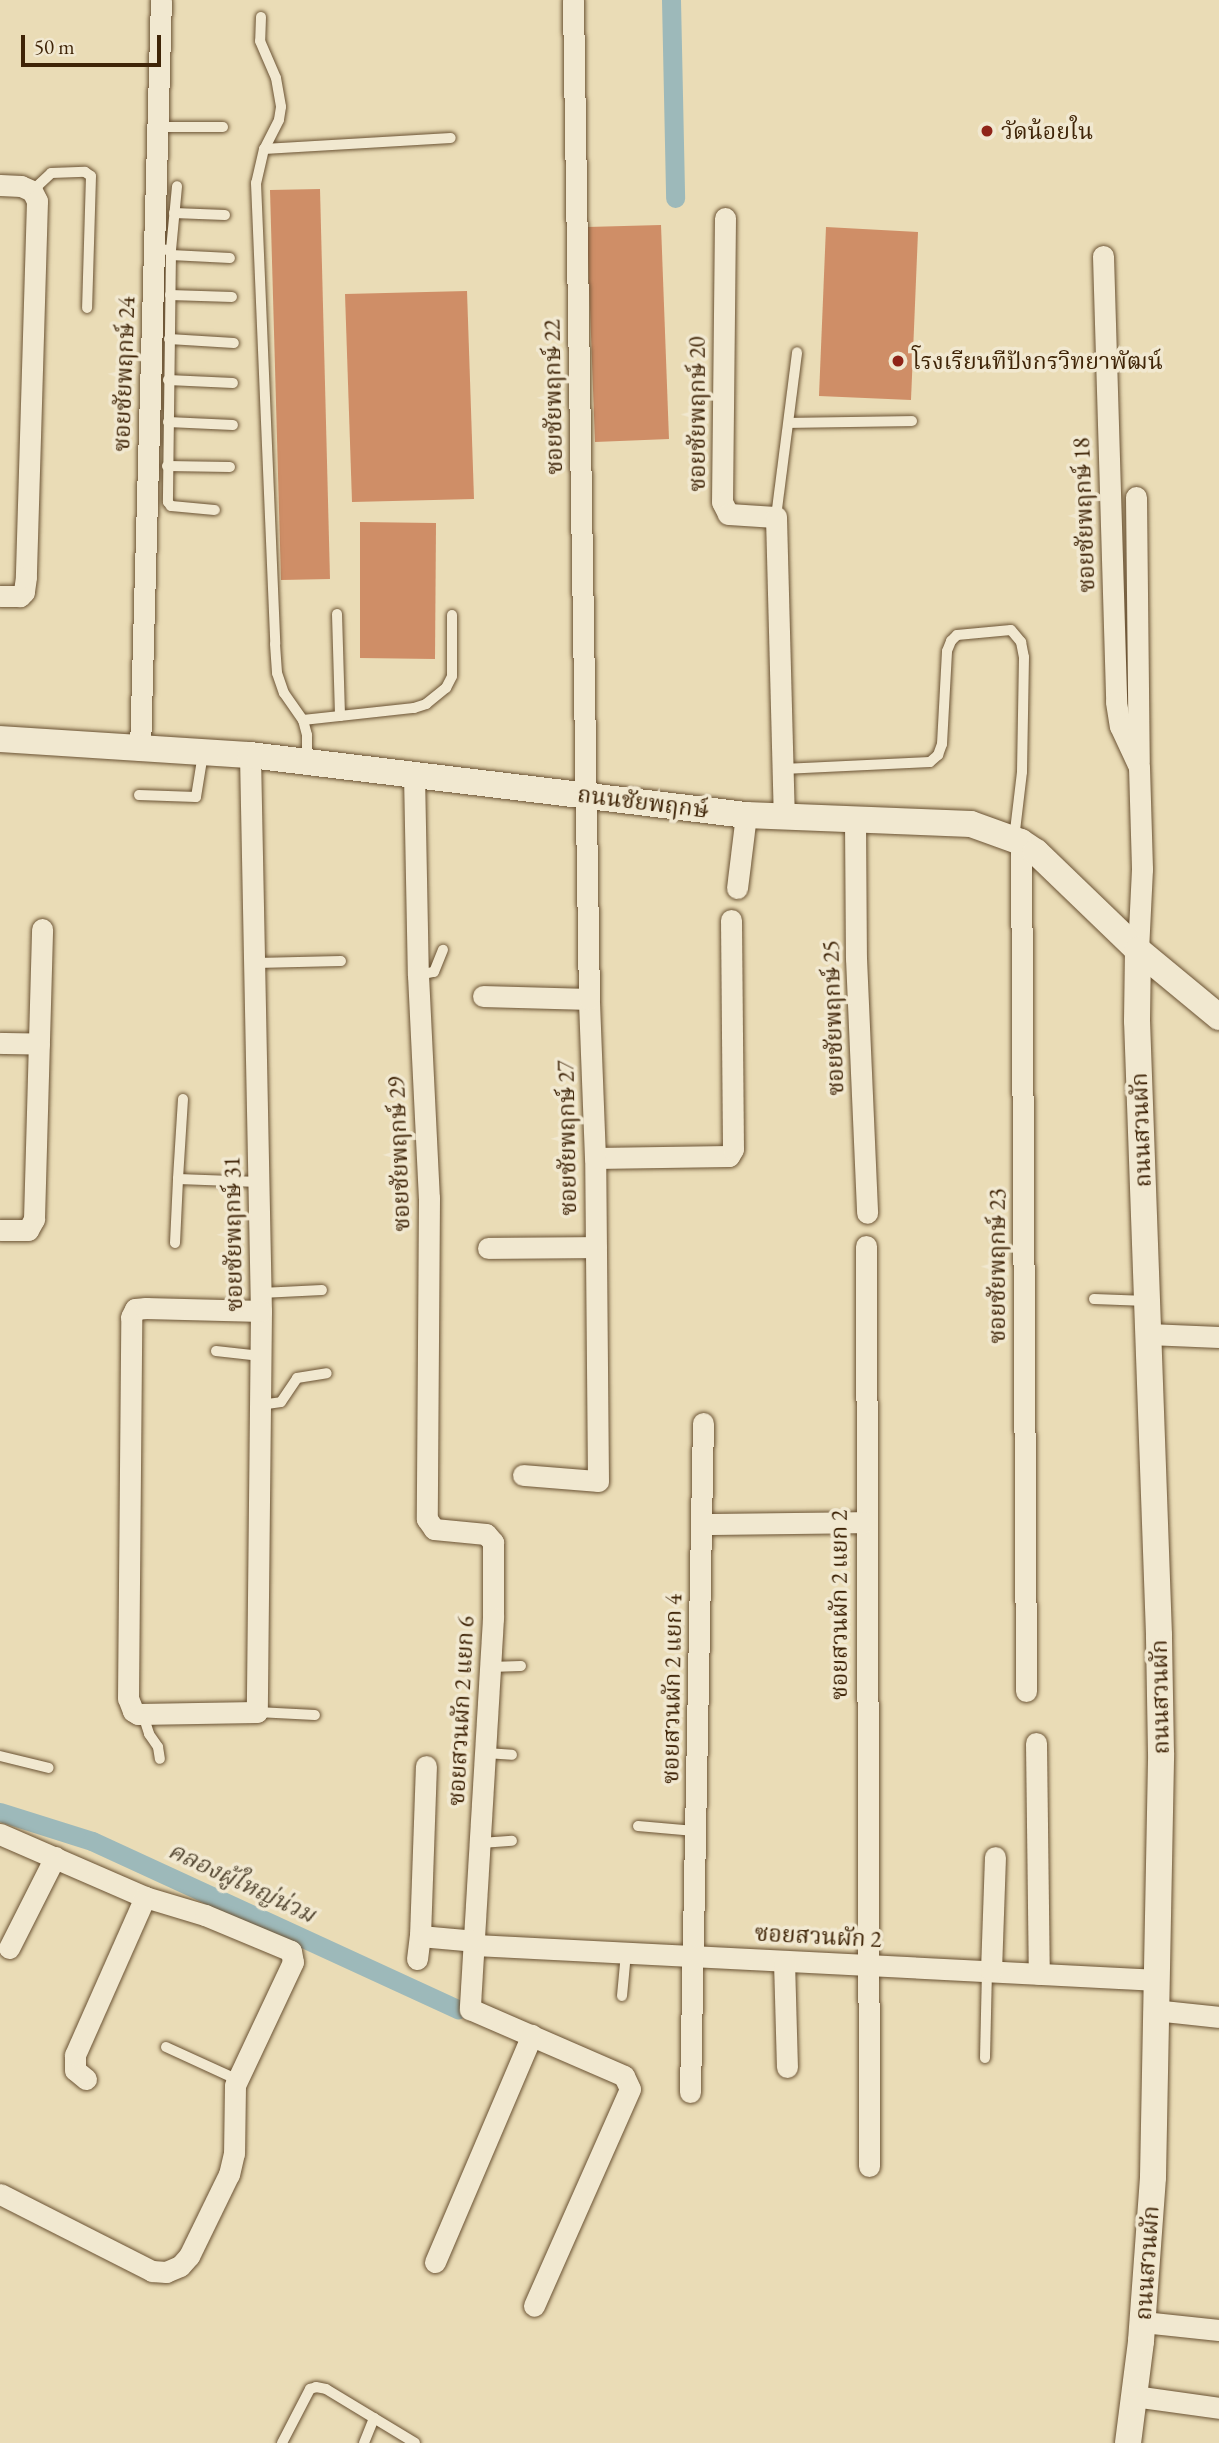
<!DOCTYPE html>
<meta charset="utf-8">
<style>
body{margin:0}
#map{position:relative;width:1219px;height:2443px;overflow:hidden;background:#eadcb6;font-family:"EB Garamond","Noto Serif Thai",serif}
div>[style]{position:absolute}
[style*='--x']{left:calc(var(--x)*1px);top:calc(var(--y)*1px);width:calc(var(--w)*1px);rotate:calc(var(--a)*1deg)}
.canal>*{height:19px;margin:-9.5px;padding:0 9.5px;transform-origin:9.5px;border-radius:9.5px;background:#9db9ba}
.building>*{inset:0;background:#cf8e67}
.roads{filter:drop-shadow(0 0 2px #6a5233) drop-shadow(0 0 2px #6a5233)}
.service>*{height:10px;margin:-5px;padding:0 5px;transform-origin:5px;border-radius:5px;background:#f1e8d0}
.minor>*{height:21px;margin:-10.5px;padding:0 10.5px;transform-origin:10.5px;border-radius:10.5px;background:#f1e8d0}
.tertiary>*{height:26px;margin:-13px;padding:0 13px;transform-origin:13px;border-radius:13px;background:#f1e8d0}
.dots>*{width:19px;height:19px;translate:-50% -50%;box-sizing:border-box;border:4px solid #f1e8d0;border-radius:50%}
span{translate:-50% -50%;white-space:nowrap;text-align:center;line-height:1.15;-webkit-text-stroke:7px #f1e8d0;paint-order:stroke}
.poi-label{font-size:23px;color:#3f2407}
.left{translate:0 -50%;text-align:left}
.street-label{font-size:23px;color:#3f2407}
.water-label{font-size:24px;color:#564934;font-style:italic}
.scale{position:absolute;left:21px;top:35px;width:140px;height:32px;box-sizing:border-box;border:4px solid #3f2407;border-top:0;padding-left:9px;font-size:21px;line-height:24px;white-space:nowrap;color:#3f2407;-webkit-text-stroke:5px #f1e8d0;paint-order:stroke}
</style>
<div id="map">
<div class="canal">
<i style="--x:671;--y:0;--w:198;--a:88.8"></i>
<i style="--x:0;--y:1812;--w:96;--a:17.5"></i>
<i style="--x:92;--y:1841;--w:403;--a:24.7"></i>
</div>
<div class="building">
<i style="clip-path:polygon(320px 189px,330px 579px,281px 580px,270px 190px)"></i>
<i style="clip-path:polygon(661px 225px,669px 439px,595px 442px,587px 227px)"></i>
<i style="clip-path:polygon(826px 227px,918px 232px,911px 400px,819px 396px)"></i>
<i style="clip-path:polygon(467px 291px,474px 499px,352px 502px,345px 294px)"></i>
<i style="clip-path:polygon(360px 522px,436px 523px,435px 659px,360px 658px)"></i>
</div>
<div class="roads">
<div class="service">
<i style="--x:261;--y:17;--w:24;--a:92"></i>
<i style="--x:260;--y:41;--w:40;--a:66.6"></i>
<i style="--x:276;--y:78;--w:29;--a:80"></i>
<i style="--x:281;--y:107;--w:13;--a:99"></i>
<i style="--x:279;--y:120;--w:33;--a:117"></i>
<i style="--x:264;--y:149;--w:35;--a:103"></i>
<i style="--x:256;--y:183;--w:461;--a:87.6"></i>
<i style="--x:275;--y:644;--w:29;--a:86"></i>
<i style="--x:277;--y:673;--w:21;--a:71"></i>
<i style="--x:284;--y:693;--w:33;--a:55"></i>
<i style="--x:303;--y:720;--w:16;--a:75"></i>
<i style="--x:307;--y:735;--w:27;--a:90"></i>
<i style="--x:158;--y:127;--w:65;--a:0"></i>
<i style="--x:264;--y:149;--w:187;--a:-3.4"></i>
<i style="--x:32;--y:191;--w:26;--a:-43"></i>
<i style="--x:51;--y:173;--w:34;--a:-2"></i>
<i style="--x:85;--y:172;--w:7;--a:34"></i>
<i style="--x:91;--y:176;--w:132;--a:91.7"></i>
<i style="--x:174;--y:213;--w:51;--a:2.2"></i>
<i style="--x:154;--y:249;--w:17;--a:3"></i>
<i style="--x:171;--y:250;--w:252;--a:90.7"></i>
<i style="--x:168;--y:502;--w:5;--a:53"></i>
<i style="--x:171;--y:506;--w:44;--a:5.2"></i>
<i style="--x:171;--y:250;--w:64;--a:-84.6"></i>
<i style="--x:171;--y:255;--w:59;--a:2.9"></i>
<i style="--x:170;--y:295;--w:62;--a:1.8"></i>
<i style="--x:169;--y:339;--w:65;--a:3.5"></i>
<i style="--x:168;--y:380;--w:65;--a:2.6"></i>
<i style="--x:168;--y:422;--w:65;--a:2.6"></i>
<i style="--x:789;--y:423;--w:123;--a:-0.9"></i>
<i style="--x:167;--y:466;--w:63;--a:0.9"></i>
<i style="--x:776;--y:517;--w:166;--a:-82.7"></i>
<i style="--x:337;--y:614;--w:102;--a:88.3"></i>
<i style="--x:303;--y:720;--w:112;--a:-6.2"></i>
<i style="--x:414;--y:708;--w:13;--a:-18"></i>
<i style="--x:426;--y:704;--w:26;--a:-39"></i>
<i style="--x:446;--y:688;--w:13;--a:-63"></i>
<i style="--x:452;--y:676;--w:61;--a:-90"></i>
<i style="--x:783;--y:769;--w:147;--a:-2.7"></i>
<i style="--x:930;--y:762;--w:11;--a:-41"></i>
<i style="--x:938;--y:755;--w:12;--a:-70"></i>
<i style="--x:942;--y:744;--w:93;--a:-86.9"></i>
<i style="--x:947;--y:651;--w:11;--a:-68"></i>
<i style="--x:951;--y:641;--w:8;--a:-45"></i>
<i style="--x:957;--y:635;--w:54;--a:-5.3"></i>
<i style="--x:1011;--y:630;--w:16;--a:50"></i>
<i style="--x:1021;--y:642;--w:15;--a:79"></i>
<i style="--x:1024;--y:657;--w:115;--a:91"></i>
<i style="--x:1022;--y:772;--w:67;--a:96.8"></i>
<i style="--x:139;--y:795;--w:57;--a:2"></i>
<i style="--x:196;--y:797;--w:44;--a:-80.8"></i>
<i style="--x:256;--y:963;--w:85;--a:-1.3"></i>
<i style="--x:418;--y:975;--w:16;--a:-11"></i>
<i style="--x:434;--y:972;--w:24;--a:-68"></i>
<i style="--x:183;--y:1099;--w:80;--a:93.6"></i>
<i style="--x:178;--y:1179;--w:81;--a:2.1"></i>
<i style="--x:175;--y:1243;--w:64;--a:-87.3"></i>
<i style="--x:261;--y:1293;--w:61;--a:-2.8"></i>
<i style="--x:1094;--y:1299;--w:53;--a:2.2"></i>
<i style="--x:216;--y:1351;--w:45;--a:6.3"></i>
<i style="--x:260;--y:1405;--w:21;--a:-8"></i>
<i style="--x:281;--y:1402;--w:29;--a:-56"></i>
<i style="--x:297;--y:1378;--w:30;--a:-9"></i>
<i style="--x:490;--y:1667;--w:31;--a:-2"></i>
<i style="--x:257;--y:1712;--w:58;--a:3"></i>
<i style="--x:143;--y:1715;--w:20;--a:72"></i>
<i style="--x:149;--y:1734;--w:16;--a:55"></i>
<i style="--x:158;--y:1747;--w:12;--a:81"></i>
<i style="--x:486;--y:1753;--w:26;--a:4"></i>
<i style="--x:0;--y:1756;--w:50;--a:13.8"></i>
<i style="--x:638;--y:1826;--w:57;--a:5"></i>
<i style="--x:481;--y:1843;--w:31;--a:-4"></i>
<i style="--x:622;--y:1996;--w:43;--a:-84.7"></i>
<i style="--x:166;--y:2047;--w:79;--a:24.6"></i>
<i style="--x:985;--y:2058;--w:87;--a:-88.7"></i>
<i style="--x:282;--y:2443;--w:61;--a:-62.6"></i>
<i style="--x:310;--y:2389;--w:6;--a:-18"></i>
<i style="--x:316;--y:2387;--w:10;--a:11"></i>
<i style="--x:326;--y:2389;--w:104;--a:31.2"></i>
<i style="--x:364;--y:2443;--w:27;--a:-68"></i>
</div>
<div class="minor">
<i style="--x:0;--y:185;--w:21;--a:3"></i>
<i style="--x:21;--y:186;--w:12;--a:24"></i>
<i style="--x:32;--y:191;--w:11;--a:63"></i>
<i style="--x:37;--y:201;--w:376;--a:91.7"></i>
<i style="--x:26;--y:577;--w:15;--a:98"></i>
<i style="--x:24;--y:592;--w:6;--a:135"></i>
<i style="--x:20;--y:596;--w:20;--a:180"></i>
<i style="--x:725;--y:218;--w:284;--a:90.6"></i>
<i style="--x:722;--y:502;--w:13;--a:63"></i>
<i style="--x:728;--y:514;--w:48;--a:3.6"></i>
<i style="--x:776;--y:517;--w:299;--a:88.5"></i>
<i style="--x:1103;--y:256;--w:446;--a:88.3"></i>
<i style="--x:1116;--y:702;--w:24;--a:81"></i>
<i style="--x:1120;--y:726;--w:45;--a:65.1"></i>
<i style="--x:1139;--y:767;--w:102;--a:88.3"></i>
<i style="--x:1142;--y:869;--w:81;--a:92.8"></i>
<i style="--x:1136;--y:497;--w:265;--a:89.4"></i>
<i style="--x:140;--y:750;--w:750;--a:-88.4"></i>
<i style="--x:250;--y:755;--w:556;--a:88.87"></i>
<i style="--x:261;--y:1311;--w:401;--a:90.6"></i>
<i style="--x:257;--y:1712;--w:119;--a:179"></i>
<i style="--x:138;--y:1714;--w:6;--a:-149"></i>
<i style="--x:133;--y:1711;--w:14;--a:-111"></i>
<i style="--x:128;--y:1698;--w:381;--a:-89.5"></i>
<i style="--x:131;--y:1317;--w:9;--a:-63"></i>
<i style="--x:135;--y:1309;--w:11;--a:-5"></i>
<i style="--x:146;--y:1308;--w:115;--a:1.5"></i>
<i style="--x:414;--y:774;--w:201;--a:88.9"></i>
<i style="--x:418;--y:975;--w:223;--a:87.2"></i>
<i style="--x:429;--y:1198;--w:321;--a:90.4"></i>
<i style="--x:427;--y:1519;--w:12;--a:55"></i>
<i style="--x:434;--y:1529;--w:52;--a:5.5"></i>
<i style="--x:486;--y:1534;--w:11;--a:49"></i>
<i style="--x:493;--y:1542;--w:76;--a:90"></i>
<i style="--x:493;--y:1618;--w:392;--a:93.4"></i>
<i style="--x:470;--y:2009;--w:168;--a:23.5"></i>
<i style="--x:624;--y:2076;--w:14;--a:65"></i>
<i style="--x:630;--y:2089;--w:237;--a:113.9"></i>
<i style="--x:855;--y:820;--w:138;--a:89.6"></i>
<i style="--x:856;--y:958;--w:255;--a:87.5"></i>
<i style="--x:1021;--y:842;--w:849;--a:89.66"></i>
<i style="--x:737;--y:888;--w:74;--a:-83"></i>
<i style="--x:483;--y:996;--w:106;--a:1.6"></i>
<i style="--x:0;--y:1043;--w:39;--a:1"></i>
<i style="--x:595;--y:1158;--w:134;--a:-0.9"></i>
<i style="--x:729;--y:1156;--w:8;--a:-60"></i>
<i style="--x:733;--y:1149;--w:229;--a:-90.5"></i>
<i style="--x:0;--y:1230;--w:28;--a:0"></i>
<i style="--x:28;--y:1230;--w:13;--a:-61"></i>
<i style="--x:34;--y:1219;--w:290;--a:-88.4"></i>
<i style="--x:866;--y:1246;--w:920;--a:89.81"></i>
<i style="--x:488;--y:1248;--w:108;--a:-0.5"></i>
<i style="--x:1148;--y:1334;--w:71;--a:2.4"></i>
<i style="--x:523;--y:1475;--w:75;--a:4.6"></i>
<i style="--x:598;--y:1481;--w:323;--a:-90.5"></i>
<i style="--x:595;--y:1158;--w:159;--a:-92.2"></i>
<i style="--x:589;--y:999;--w:999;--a:-90.92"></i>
<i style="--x:702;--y:1524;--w:163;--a:-0.7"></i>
<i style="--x:1036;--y:1743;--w:231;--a:89.3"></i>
<i style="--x:0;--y:1834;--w:158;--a:23.5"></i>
<i style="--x:145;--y:1897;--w:63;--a:16.7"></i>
<i style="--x:205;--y:1915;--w:93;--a:22.7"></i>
<i style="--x:291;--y:1951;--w:11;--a:80"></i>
<i style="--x:293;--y:1962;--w:136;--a:115.2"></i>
<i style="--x:235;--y:2085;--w:68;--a:90.8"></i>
<i style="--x:234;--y:2153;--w:22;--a:103"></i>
<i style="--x:229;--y:2174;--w:91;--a:116"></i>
<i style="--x:189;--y:2256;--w:13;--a:132"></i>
<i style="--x:180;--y:2266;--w:15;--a:157"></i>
<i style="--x:166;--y:2272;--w:14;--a:-176"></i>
<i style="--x:152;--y:2271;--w:170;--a:-153.1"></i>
<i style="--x:420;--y:1936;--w:170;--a:-88"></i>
<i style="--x:475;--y:1945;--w:684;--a:2.93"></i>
<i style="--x:9;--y:1948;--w:102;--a:-63.2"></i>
<i style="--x:417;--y:1959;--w:23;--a:-83"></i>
<i style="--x:420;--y:1936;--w:56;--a:5.1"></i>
<i style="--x:784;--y:1961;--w:106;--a:88.4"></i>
<i style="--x:991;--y:1971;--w:114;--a:-88"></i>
<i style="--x:1154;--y:2010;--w:65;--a:6.1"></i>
<i style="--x:86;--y:2079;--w:14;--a:-141"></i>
<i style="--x:75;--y:2070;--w:15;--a:-90"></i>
<i style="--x:75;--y:2055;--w:173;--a:-66.1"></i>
<i style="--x:690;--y:2092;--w:669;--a:-88.89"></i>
<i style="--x:435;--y:2262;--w:247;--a:-66.9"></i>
<i style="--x:1143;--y:2322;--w:76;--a:6"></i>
<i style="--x:1134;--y:2396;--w:86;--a:8"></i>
</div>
<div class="tertiary">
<i style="--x:0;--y:739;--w:251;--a:3.7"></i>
<i style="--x:250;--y:755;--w:500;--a:6.9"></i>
<i style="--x:746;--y:815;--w:225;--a:2.3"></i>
<i style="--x:971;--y:824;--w:53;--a:19.8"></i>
<i style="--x:1021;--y:842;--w:18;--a:34"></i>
<i style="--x:1036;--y:852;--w:141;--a:43.9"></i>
<i style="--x:1138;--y:950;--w:105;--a:39.6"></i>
<i style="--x:1128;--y:2443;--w:103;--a:-82.7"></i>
<i style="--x:1141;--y:2341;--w:164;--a:-85.8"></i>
<i style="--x:1153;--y:2177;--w:424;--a:-88.9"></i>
<i style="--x:1161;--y:1753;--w:118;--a:-91"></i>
<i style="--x:1159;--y:1635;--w:614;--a:-92.05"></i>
<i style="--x:1137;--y:1021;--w:71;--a:-89.2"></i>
</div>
</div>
<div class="dots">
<i style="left:987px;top:131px;background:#8f2418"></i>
<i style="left:898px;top:361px;background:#8f2418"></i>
</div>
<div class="poi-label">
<span class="left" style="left:1001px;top:131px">วัดน้อยใน</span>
<span class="left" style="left:912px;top:361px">โรงเรียนทีปังกรวิทยาพัฒน์</span>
</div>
<div class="street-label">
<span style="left:124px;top:374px;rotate:-88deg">ซอยชัยพฤกษ์ 24</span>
<span style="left:553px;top:397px;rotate:-91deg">ซอยชัยพฤกษ์ 22</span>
<span style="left:697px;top:414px;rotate:-90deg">ซอยชัยพฤกษ์ 20</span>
<span style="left:1084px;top:515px;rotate:-92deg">ซอยชัยพฤกษ์ 18</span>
<span style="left:643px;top:802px;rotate:7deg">ถนนชัยพฤกษ์</span>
<span style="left:833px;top:1018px;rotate:-92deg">ซอยชัยพฤกษ์ 25</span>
<span style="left:1141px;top:1130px;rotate:-92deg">ถนนสวนผัก</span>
<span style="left:567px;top:1138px;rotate:-91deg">ซอยชัยพฤกษ์ 27</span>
<span style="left:399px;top:1154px;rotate:-92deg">ซอยชัยพฤกษ์ 29</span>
<span style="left:233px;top:1234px;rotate:-91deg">ซอยชัยพฤกษ์ 31</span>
<span style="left:997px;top:1266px;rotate:-90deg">ซอยชัยพฤกษ์ 23</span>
<span style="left:839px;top:1605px;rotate:-90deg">ซอยสวนผัก 2 แยก 2</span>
<span style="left:672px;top:1689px;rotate:-89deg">ซอยสวนผัก 2 แยก 4</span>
<span style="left:1160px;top:1697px;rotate:-91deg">ถนนสวนผัก</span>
<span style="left:461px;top:1711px;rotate:-87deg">ซอยสวนผัก 2 แยก 6</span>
<span style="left:818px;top:1936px;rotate:3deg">ซอยสวนผัก 2</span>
<span style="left:1147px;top:2263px;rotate:-86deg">ถนนสวนผัก</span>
</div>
<div class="water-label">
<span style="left:242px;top:1882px;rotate:25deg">คลองผู้ใหญ่น่วม</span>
</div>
<div class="scale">50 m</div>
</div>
